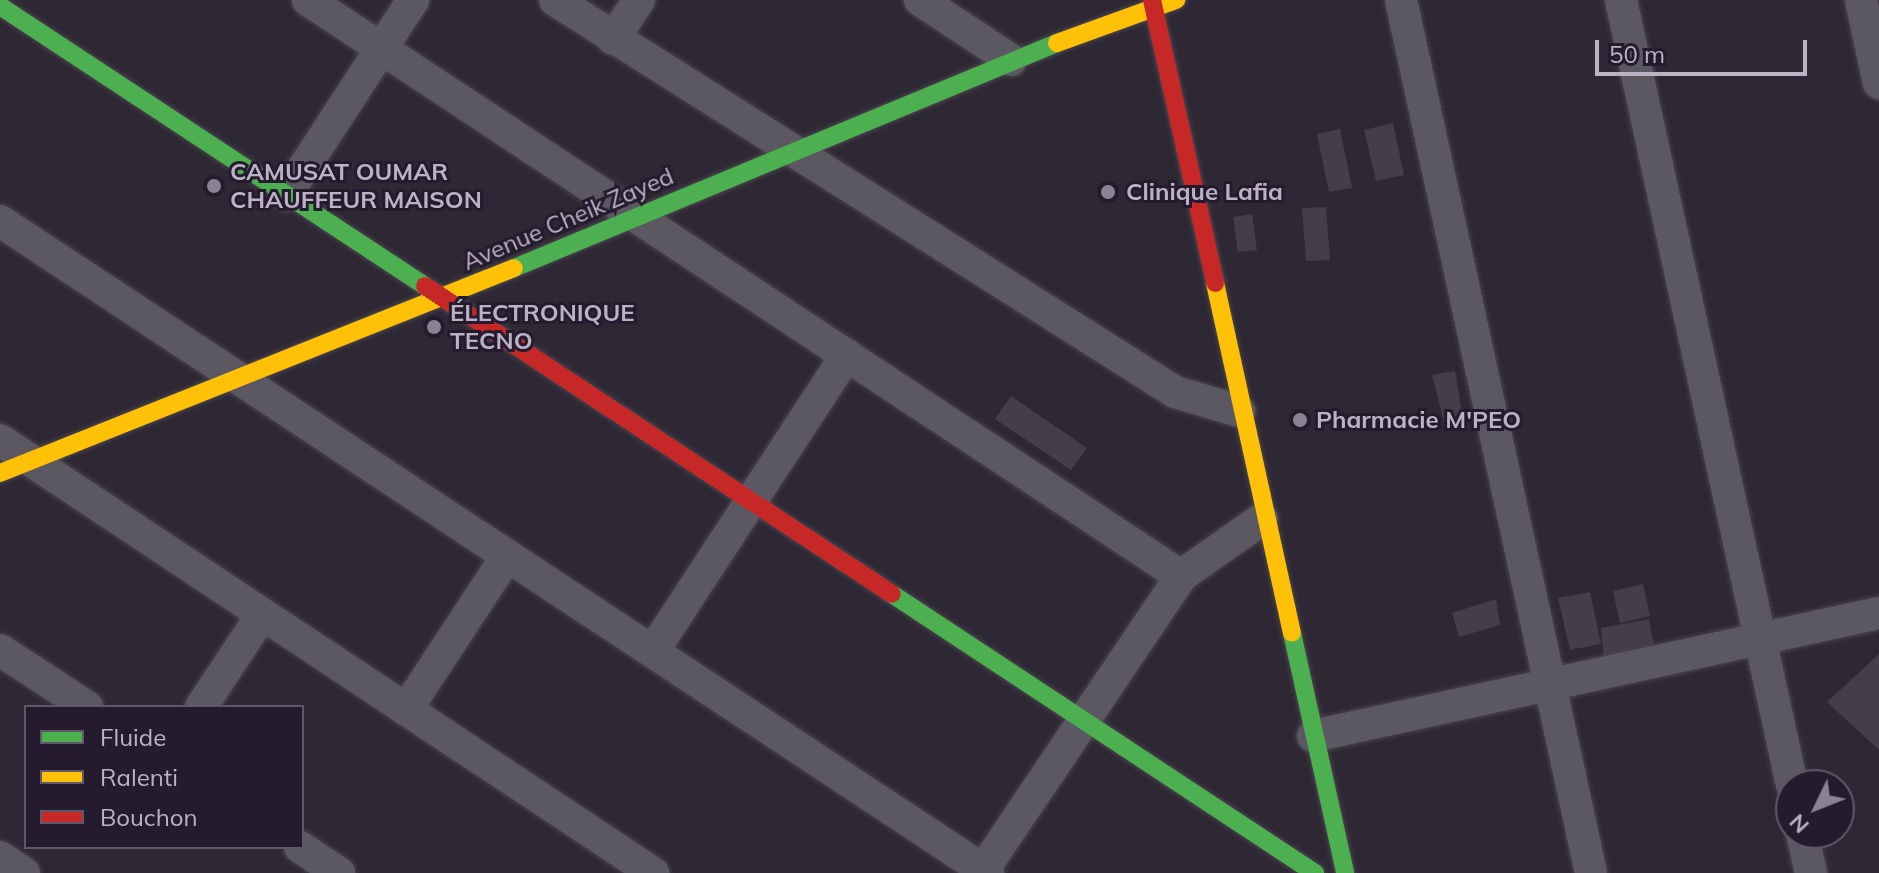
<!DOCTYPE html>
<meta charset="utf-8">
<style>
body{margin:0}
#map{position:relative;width:1879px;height:873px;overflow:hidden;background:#2e2834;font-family:Mulish,sans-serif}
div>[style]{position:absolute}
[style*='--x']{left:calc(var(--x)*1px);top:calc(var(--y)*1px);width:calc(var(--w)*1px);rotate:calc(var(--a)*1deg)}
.building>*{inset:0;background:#433e49}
.roads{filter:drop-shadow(0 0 2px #49444d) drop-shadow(0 0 2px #49444d)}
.street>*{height:32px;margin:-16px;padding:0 16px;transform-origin:16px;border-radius:16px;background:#5c5862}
.fast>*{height:18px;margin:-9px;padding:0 9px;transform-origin:9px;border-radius:9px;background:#4caf50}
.slow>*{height:18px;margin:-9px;padding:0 9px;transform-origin:9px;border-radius:9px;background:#ffc107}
.jam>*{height:18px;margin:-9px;padding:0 9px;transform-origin:9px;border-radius:9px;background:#c62828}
.dots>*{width:22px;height:22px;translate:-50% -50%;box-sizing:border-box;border:4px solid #241c2e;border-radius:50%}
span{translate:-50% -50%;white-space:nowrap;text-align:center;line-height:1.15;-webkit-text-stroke:6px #241c2e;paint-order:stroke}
.poi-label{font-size:24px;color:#bbb2c5;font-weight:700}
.left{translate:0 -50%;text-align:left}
.street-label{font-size:24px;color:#bbb2c5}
.legend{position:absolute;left:24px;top:705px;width:280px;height:144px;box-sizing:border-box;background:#241c2e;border:2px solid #60586a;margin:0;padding:10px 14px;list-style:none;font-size:24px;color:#bbb2c5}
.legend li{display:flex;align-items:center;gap:16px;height:40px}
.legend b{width:40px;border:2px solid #60586a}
.north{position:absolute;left:1775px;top:769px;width:80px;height:80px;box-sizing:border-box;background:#241c2e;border:2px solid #60586a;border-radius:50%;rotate:227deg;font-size:22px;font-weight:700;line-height:32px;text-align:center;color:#bbb2c5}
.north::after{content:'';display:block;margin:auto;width:28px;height:36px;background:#8a8292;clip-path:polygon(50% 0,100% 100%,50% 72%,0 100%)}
.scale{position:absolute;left:1595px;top:40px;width:212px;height:36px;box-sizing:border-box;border:4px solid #bbb2c5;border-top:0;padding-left:10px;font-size:24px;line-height:28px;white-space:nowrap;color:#bbb2c5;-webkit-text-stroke:6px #241c2e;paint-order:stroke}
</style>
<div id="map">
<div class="building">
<i style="clip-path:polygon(1393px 123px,1404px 175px,1376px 181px,1364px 130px)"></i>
<i style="clip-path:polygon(1340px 129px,1352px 188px,1329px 192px,1317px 134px)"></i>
<i style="clip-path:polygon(1326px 207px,1330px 260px,1306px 261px,1302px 208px)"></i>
<i style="clip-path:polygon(1252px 214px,1257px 250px,1238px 252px,1233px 217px)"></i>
<i style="clip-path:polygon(1455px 371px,1463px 419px,1444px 422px,1432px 375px)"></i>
<i style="clip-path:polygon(1011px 396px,1087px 448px,1071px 470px,995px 419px)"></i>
<i style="clip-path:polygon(1643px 584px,1650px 616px,1620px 623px,1613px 591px)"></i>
<i style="clip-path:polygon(1590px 592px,1601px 644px,1570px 650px,1558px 598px)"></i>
<i style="clip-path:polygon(1496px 599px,1500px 625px,1459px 637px,1452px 613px)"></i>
<i style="clip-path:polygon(1649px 619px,1655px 651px,1604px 661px,1601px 628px)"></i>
<i style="clip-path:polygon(1879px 654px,1879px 750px,1827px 702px)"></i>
</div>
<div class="roads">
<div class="street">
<i style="--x:308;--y:0;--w:1046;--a:33.42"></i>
<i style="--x:555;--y:0;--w:734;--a:32.3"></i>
<i style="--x:1175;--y:392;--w:67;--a:16.5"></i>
<i style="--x:920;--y:0;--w:109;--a:33.4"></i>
<i style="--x:1401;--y:0;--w:893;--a:77.72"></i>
<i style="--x:1621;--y:0;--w:803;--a:77.71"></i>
<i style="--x:1861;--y:0;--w:85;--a:77.8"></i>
<i style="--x:613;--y:39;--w:47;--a:-56.3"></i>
<i style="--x:286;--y:195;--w:233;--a:-56.9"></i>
<i style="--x:0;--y:221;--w:1184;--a:33.42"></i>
<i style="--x:0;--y:440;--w:784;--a:33.55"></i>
<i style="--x:0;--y:650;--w:104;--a:33.2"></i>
<i style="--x:653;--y:651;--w:354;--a:-56.8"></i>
<i style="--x:201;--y:707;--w:110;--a:-56.5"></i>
<i style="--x:406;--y:710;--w:184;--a:-56.7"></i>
<i style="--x:1313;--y:736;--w:579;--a:-12.26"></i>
<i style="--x:1802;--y:833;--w:41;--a:77.3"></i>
<i style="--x:300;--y:847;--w:47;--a:33.7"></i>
<i style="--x:0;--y:857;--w:29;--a:34"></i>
<i style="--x:981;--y:873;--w:358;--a:-56"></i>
<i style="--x:1181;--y:576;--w:99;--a:-35.1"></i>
</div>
<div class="fast">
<i style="--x:0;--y:6;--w:509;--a:33.38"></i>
<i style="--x:514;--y:268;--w:588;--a:-22.51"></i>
<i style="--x:892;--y:594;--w:507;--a:33.41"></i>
<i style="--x:1292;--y:633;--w:246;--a:77.5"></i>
</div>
<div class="slow">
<i style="--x:1057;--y:43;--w:127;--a:-19.9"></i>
<i style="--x:1215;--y:283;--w:358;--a:77.6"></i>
<i style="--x:0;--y:473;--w:553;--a:-21.74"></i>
</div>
<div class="jam">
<i style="--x:1152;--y:0;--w:290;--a:77.4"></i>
<i style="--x:425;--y:286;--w:559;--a:33.41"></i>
</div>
</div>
<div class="dots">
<i style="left:214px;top:186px;background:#8a8292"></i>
<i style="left:1108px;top:192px;background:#8a8292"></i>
<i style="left:434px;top:327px;background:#8a8292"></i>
<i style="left:1300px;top:420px;background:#8a8292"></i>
</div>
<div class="poi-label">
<span class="left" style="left:230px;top:186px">CAMUSAT OUMAR<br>CHAUFFEUR MAISON</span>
<span class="left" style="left:1126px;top:192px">Clinique Lafia</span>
<span class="left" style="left:450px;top:327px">ÉLECTRONIQUE<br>TECNO</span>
<span class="left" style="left:1316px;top:420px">Pharmacie M'PEO</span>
</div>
<div class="street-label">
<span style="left:568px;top:219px;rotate:-23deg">Avenue Cheik Zayed</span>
</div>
<ul class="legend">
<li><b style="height:10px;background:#4caf50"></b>Fluide</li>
<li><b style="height:10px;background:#ffc107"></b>Ralenti</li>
<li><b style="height:10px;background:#c62828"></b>Bouchon</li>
</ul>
<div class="north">N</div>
<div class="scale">50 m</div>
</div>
